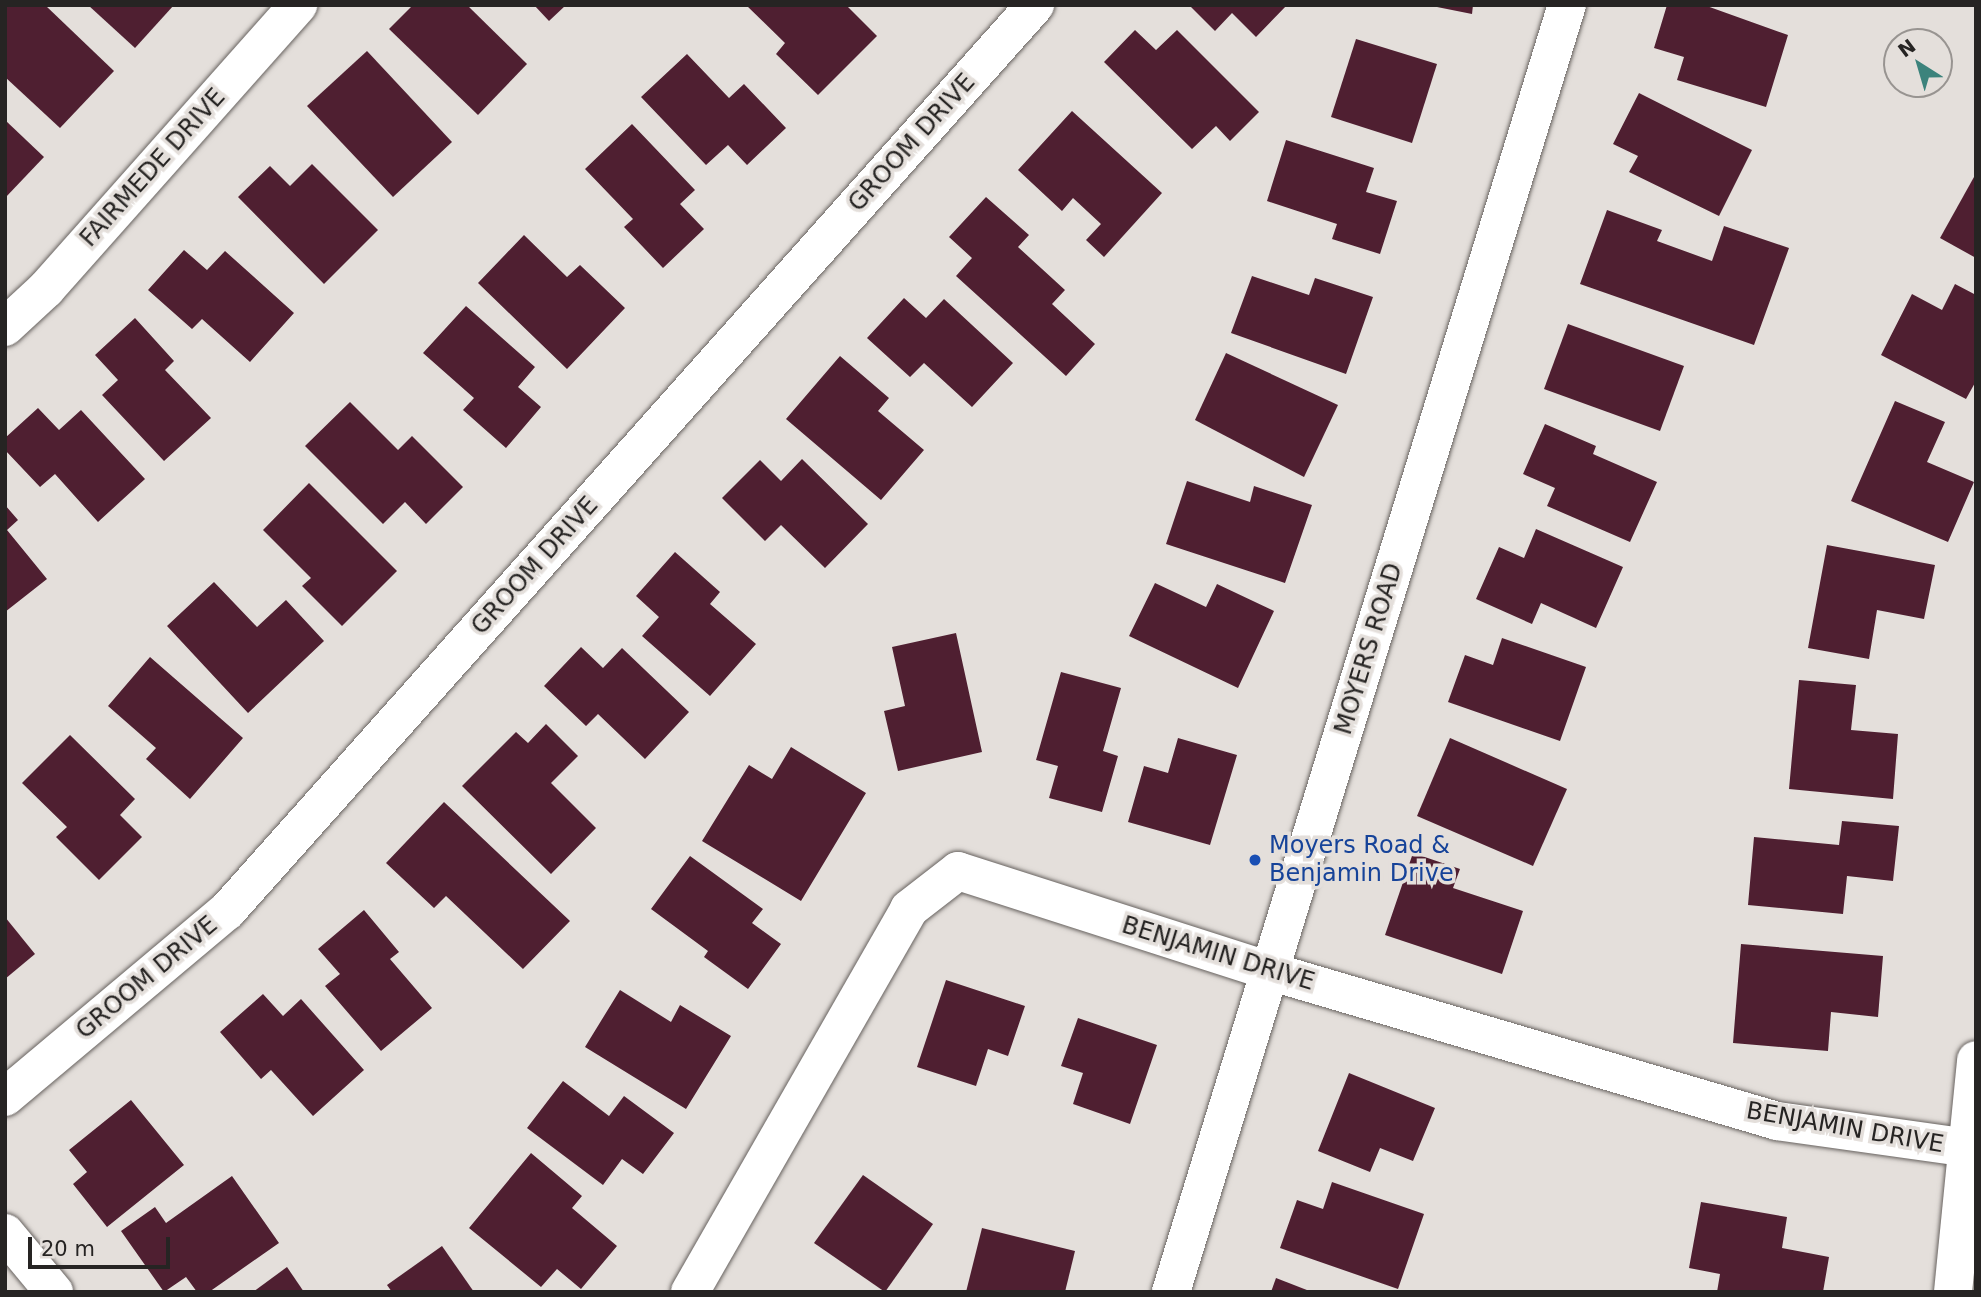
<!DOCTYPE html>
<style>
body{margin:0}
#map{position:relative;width:1981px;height:1297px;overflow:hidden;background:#e4dfdb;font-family:"DejaVu Sans",sans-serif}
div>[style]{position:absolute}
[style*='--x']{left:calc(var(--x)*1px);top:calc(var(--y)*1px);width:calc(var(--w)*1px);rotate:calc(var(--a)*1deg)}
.building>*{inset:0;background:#4f1f31}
.roads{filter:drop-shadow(0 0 2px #67625f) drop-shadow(0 0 2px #67625f)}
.minor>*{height:38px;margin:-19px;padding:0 19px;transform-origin:19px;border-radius:19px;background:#fff}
.dots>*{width:19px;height:19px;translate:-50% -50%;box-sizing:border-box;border:4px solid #e4dfdb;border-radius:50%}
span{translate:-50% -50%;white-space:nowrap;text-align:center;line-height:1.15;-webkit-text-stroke:7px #e4dfdb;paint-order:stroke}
.street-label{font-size:24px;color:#262423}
.transit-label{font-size:24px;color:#164399}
.left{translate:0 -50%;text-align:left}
.frame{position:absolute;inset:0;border:7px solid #262423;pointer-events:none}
.north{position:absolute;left:1883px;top:28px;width:70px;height:70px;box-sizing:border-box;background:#e4dfdb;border:2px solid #989491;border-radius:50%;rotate:323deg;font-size:19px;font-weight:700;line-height:28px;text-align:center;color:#262423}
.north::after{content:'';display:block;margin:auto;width:24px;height:32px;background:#3c837c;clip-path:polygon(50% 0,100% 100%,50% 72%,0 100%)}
.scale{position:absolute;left:28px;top:1237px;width:142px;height:32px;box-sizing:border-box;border:4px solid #262423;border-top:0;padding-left:9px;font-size:21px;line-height:24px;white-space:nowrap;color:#262423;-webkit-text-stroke:5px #e4dfdb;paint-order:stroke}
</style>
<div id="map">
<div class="building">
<i style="clip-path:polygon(5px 5px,45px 5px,114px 71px,60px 128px,5px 77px)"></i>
<i style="clip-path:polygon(88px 5px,174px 5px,135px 48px)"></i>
<i style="clip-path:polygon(413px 5px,467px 5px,527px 64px,478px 115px,389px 29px)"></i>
<i style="clip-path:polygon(534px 5px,566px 5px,549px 21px)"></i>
<i style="clip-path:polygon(746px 5px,846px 5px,877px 36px,818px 95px,776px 54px,785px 43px)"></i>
<i style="clip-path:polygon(1189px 5px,1287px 5px,1256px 37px,1232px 13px,1215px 31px)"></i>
<i style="clip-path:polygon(1427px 5px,1473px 5px,1472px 14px)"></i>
<i style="clip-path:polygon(1667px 5px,1704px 5px,1788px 35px,1766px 107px,1677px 80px,1684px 57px,1654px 48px)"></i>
<i style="clip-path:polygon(1135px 30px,1156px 50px,1177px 30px,1259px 112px,1230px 141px,1216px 126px,1192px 149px,1104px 62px)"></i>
<i style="clip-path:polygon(1356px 39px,1437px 64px,1412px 143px,1331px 117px)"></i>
<i style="clip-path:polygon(367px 51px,452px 142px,393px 197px,307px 106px)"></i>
<i style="clip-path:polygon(687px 54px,729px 98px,744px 84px,786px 128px,747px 165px,728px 145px,706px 165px,641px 97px)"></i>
<i style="clip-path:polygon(1639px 93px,1752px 150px,1719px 216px,1629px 172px,1638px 156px,1613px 144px)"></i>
<i style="clip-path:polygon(1072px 111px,1162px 193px,1104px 257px,1086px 240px,1101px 224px,1073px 198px,1062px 211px,1018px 170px)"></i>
<i style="clip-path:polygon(5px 120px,44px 157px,5px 198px)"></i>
<i style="clip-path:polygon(632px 124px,695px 190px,680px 204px,704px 229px,663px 268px,624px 227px,633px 219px,585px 169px)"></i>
<i style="clip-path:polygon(1286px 140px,1374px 168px,1366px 192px,1397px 201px,1380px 254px,1332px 239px,1337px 224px,1267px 201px)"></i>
<i style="clip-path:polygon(312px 164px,378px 230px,324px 284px,238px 197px,270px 166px,290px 186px)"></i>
<i style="clip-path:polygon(1974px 177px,1976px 178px,1976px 258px,1940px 238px)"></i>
<i style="clip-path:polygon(986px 197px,1029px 235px,1018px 247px,1065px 290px,1052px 304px,1095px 344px,1066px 376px,956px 276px,972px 258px,949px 237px)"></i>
<i style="clip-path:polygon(1607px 210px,1662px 230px,1657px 241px,1712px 261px,1724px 226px,1789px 248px,1754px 345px,1580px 284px)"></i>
<i style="clip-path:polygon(524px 235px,567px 277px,580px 265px,625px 308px,567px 369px,478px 283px)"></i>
<i style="clip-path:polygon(184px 250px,207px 270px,225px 251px,294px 313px,250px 362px,202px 319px,192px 329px,148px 290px)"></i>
<i style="clip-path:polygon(1252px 276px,1309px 295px,1315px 278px,1373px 297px,1346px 374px,1231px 333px)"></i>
<i style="clip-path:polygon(1955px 284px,1976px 295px,1976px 381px,1966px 399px,1881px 355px,1912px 294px,1942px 310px)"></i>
<i style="clip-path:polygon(904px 298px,926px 318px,944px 299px,1013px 363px,972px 407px,924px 363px,910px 377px,867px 338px)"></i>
<i style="clip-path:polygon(466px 306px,535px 367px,518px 387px,541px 407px,506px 448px,463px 410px,474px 398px,423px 353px)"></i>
<i style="clip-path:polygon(135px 318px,174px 361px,165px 370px,211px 418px,164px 461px,102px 395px,118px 380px,95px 355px)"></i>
<i style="clip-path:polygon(1568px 324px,1684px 366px,1660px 431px,1544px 389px)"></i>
<i style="clip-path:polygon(1226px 353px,1338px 405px,1304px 477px,1195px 420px)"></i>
<i style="clip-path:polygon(840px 356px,889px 398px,878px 411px,924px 450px,881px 500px,786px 419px)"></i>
<i style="clip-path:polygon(1895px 401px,1945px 422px,1927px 462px,1974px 482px,1948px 542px,1851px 501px)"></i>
<i style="clip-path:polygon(350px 402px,398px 450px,412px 436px,463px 487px,426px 524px,405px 502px,383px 524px,305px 446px)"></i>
<i style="clip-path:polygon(38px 408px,59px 430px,81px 410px,145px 479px,98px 522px,55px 474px,40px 487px,5px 450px,5px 438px)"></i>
<i style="clip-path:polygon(1545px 424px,1596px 446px,1593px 454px,1657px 482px,1630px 542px,1547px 506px,1555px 488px,1523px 474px)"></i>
<i style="clip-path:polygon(802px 459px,868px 524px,825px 568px,781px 525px,765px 541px,722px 498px,760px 460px,781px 481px)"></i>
<i style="clip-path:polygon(1187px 481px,1250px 502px,1254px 486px,1312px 505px,1285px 583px,1166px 544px)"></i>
<i style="clip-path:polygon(309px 483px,397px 571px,342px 626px,302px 586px,311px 578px,263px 530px)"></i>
<i style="clip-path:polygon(5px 505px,18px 520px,7px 530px,47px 579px,5px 612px)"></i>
<i style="clip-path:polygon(1536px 529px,1623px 567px,1596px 628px,1541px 603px,1532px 624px,1476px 599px,1499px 547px,1524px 558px)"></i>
<i style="clip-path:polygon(1827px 545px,1935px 565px,1924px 619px,1877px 610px,1869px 659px,1808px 648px)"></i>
<i style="clip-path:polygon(675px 552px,720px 592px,710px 604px,756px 644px,710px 696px,642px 636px,659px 617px,636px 596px)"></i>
<i style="clip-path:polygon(214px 582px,257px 627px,286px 600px,324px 641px,248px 713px,167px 626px)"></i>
<i style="clip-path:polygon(1155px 583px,1206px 607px,1217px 584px,1274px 611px,1238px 688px,1129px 636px)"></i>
<i style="clip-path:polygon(956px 633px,982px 752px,898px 771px,884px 711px,905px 706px,892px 647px)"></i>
<i style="clip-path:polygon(1502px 638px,1586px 667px,1560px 741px,1448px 702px,1465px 655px,1493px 665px)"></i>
<i style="clip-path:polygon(581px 647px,603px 668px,622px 648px,689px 712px,645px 759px,598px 714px,586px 726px,544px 686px)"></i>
<i style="clip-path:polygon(150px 657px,243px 738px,190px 799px,146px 759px,156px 748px,108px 706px)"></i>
<i style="clip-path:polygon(1061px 672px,1121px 688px,1103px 751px,1118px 756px,1102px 812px,1049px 798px,1058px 766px,1036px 760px)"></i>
<i style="clip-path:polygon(1799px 680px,1856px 685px,1851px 730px,1898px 734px,1893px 799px,1789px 789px)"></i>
<i style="clip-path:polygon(546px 724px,578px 756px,551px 783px,596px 828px,551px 874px,462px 786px,516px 732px,528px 743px)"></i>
<i style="clip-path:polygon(70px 735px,135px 799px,120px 815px,142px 837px,99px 880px,56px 837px,67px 827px,22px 783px)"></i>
<i style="clip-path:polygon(1178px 738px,1237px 755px,1210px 845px,1128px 822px,1144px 766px,1168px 773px)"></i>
<i style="clip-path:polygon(1450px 738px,1567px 789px,1533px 866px,1417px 816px)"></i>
<i style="clip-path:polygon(791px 747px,866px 793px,801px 901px,702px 841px,749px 765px,772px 779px)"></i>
<i style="clip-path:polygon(444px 802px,570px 921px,523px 969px,446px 896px,434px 908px,386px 863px)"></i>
<i style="clip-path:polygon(1842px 821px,1899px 826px,1893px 881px,1847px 876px,1843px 914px,1748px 905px,1754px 837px,1839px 845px)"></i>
<i style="clip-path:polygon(1413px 853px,1460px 869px,1453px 888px,1523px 911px,1502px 974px,1385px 935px)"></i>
<i style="clip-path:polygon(690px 856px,763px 909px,752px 923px,781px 944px,748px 989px,704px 957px,708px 951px,651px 909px)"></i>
<i style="clip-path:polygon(364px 910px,399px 952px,390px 959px,432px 1008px,381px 1051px,325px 986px,340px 974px,318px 949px)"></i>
<i style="clip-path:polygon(5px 917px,35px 954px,5px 979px)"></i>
<i style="clip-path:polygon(1741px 944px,1883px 956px,1878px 1017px,1831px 1012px,1828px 1051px,1733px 1043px)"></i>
<i style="clip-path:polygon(946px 980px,1025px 1006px,1008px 1056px,988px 1049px,976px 1086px,917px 1067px)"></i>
<i style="clip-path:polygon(620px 990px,671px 1022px,680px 1005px,731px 1036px,686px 1109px,585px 1047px)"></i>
<i style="clip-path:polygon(263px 994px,283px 1016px,301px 999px,364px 1070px,313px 1116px,271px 1070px,261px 1079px,220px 1032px)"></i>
<i style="clip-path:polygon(1078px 1018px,1157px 1045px,1130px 1124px,1073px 1104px,1083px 1073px,1061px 1066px)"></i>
<i style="clip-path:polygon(1349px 1073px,1435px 1108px,1413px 1161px,1380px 1148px,1370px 1172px,1318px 1151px)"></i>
<i style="clip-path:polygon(563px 1081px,609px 1116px,624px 1096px,674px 1133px,643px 1174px,622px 1159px,603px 1185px,527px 1128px)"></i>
<i style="clip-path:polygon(131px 1100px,184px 1165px,107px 1227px,73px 1184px,87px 1172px,69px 1150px)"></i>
<i style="clip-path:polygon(531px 1153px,582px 1196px,572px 1208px,617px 1246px,581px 1289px,557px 1269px,541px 1287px,469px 1228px)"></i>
<i style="clip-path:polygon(863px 1175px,933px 1224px,885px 1292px,814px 1243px)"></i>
<i style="clip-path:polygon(232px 1176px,279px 1243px,209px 1292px,197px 1292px,186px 1277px,164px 1292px,121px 1231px,155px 1207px,166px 1223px)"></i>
<i style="clip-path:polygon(1332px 1182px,1424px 1214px,1398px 1289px,1280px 1248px,1297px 1200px,1323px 1209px)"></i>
<i style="clip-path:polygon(1701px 1202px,1787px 1217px,1782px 1248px,1829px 1257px,1823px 1292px,1717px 1292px,1720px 1274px,1689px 1268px)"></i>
<i style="clip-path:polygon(982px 1228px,1075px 1251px,1065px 1292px,966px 1292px)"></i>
<i style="clip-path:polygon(442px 1246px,474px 1292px,392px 1292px,387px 1285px)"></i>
<i style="clip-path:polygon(287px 1267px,304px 1292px,253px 1292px)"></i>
<i style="clip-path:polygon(1276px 1278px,1312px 1292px,1271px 1292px)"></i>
</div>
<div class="roads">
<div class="minor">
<i style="--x:5;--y:327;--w:56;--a:-42.8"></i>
<i style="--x:46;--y:289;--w:380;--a:-48.4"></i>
<i style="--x:5;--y:1097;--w:290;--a:-40"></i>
<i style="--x:227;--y:911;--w:1214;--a:-48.27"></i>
<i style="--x:5;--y:1233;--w:77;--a:50.3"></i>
<i style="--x:690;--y:1292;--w:441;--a:-60.2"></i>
<i style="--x:909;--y:909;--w:62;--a:-37.8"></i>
<i style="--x:958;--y:871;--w:327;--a:17.8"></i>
<i style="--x:1269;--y:971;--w:530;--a:16.45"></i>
<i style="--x:1777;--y:1121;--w:193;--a:8"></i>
<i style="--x:1171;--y:1292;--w:1347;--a:-72.9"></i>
<i style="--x:1953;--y:1292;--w:233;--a:-84.3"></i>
</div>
</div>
<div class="dots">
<i style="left:1255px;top:860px;background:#1a4fb4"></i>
</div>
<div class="street-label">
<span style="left:912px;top:143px;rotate:-48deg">GROOM DRIVE</span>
<span style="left:153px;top:168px;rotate:-48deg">FAIRMEDE DRIVE</span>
<span style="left:535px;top:566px;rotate:-48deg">GROOM DRIVE</span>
<span style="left:1369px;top:649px;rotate:-73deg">MOYERS ROAD</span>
<span style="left:1218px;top:954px;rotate:17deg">BENJAMIN DRIVE</span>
<span style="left:147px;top:978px;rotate:-40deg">GROOM DRIVE</span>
<span style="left:1845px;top:1128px;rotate:10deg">BENJAMIN DRIVE</span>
</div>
<div class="transit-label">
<span class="left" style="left:1269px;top:860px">Moyers Road &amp;<br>Benjamin Drive</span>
</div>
<div class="frame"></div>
<div class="north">N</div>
<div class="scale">20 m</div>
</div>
